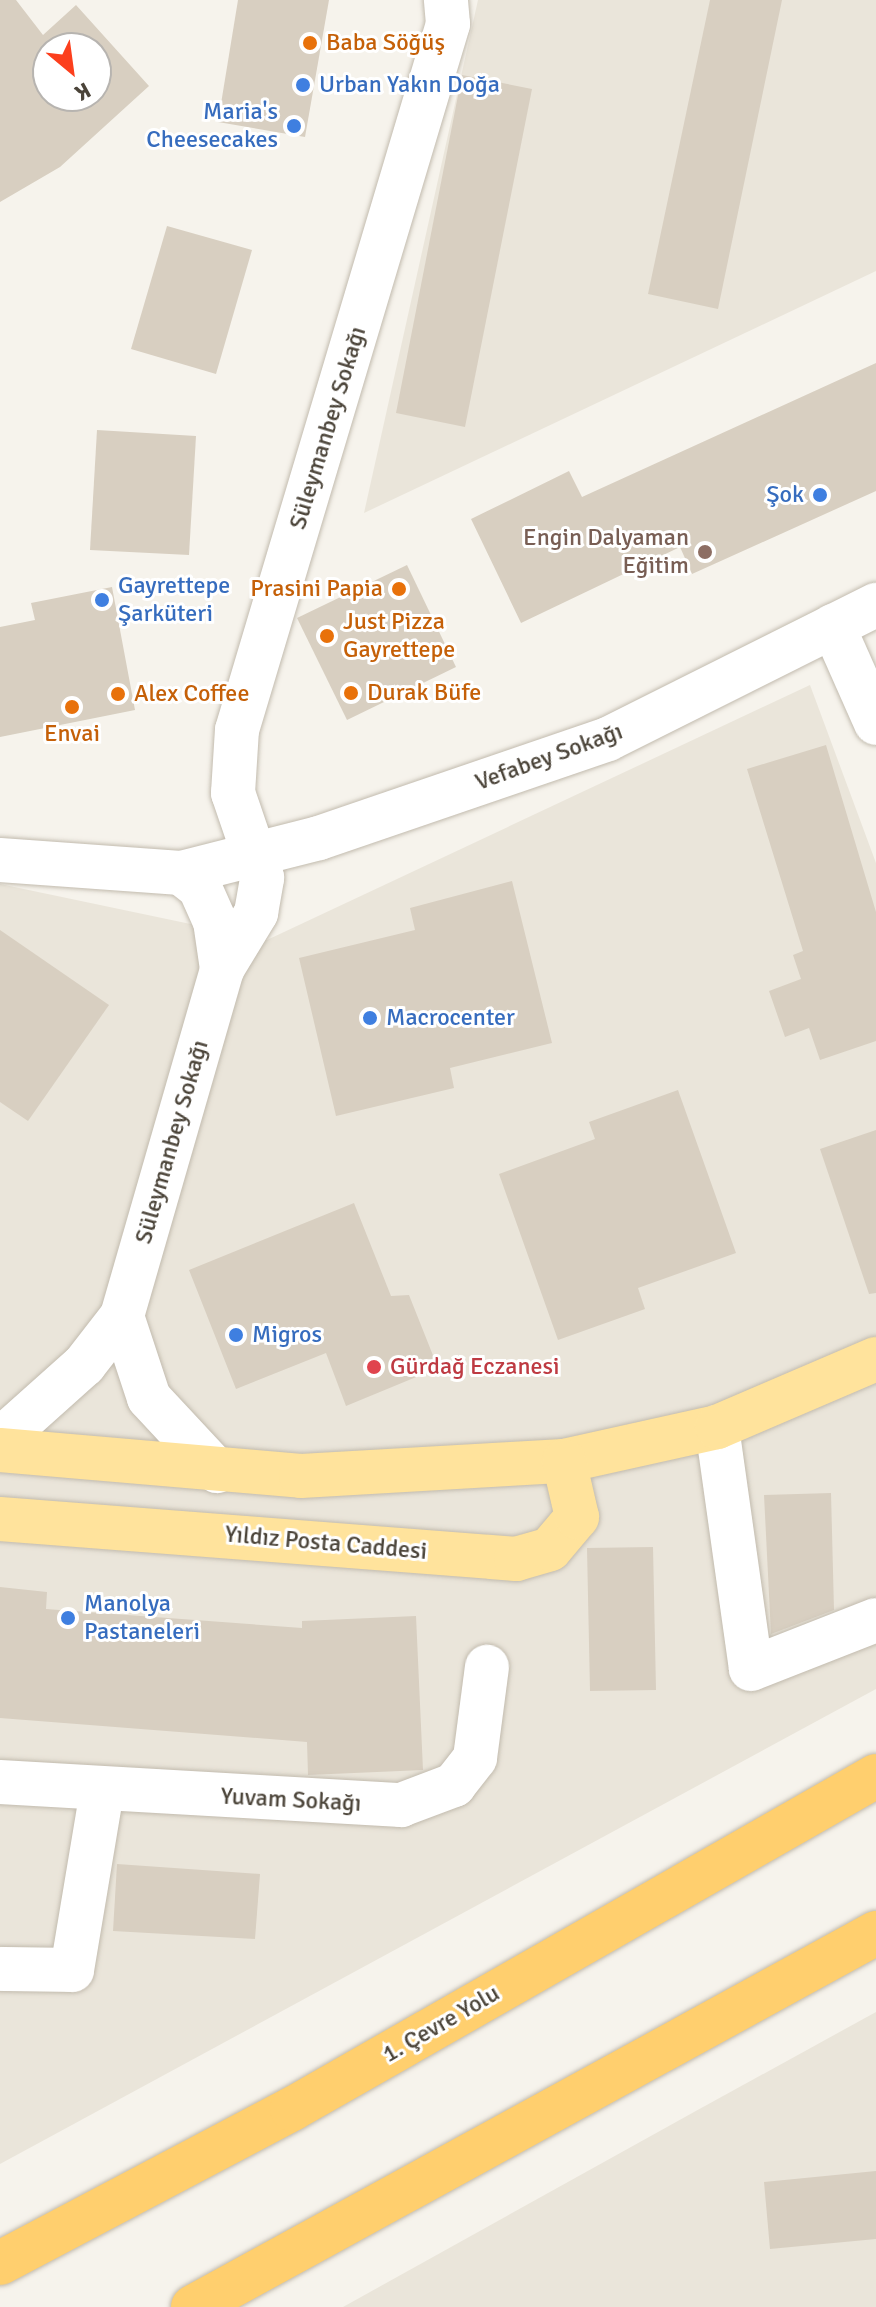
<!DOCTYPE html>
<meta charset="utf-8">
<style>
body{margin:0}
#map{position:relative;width:876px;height:2307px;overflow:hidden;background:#f6f3ec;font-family:Signika,sans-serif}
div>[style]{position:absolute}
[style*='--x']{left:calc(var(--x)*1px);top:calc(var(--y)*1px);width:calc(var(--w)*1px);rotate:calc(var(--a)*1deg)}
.residential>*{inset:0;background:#eae5da}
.building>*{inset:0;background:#d8cfc1}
.roads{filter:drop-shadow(0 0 2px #c2bbae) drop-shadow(0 0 2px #c2bbae)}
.street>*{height:44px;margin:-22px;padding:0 22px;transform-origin:22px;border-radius:22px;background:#fff}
.primary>*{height:44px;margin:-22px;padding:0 22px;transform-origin:22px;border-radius:22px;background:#ffe39c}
.highway>*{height:44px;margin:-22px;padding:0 22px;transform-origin:22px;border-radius:22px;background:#ffcf6e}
.dots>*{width:22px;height:22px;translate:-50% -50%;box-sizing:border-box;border:4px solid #fff;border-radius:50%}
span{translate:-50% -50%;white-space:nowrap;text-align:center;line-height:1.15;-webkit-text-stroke:6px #fff;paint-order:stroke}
.food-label{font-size:24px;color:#c56008}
.left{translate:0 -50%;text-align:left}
.right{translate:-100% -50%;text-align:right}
.shop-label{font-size:24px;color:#366cbe}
.street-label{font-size:24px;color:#4b4439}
.education-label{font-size:24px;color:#785e54}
.health-label{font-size:24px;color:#be3a42}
.north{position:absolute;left:32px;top:32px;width:80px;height:80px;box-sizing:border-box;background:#fff;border:2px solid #b7b4b0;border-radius:50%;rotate:151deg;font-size:22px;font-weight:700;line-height:32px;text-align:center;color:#4b4439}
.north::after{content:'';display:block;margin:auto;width:28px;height:36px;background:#fc3f1d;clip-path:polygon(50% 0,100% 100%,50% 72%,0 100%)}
</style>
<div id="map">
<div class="residential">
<i style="clip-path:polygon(478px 0,876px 0,876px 271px,364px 513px)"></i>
<i style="clip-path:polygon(810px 685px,876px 863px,876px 1689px,0 2164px,0 884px,267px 940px)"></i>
<i style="clip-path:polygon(876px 2012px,876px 2307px,343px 2307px,694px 2112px)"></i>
</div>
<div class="building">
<i style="clip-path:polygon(evenodd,0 0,16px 0,43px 35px,76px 5px,149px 86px,60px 167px,0 202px,0 0,48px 48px,96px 48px,96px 96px,48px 96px,48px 48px)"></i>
<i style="clip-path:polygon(238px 0,329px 0,305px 137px,218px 122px)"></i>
<i style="clip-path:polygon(710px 0,782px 0,718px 309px,648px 294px)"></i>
<i style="clip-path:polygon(462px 75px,532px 89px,465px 427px,396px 413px)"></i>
<i style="clip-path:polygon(167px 226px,252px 250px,216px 374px,131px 349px)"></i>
<i style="clip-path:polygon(876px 363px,876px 491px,692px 574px,680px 547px,521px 623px,471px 519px,569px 471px,582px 497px)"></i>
<i style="clip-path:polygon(97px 430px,196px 436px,189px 555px,90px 550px)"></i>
<i style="clip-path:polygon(407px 565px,456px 667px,347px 720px,297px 618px)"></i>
<i style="clip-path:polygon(112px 587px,135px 710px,0 737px,0 627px,35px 620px,31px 603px)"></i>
<i style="clip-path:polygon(826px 745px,876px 912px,876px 1041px,820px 1060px,809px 1028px,785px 1037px,769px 991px,801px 979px,793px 955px,803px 951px,747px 769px)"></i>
<i style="clip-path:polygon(512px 881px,552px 1043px,450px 1068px,454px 1088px,336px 1116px,299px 958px,415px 930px,410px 908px)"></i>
<i style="clip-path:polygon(0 930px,109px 1005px,28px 1121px,0 1102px)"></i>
<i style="clip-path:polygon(678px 1090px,736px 1253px,638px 1288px,645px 1309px,558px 1340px,499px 1174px,595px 1139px,589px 1122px)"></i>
<i style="clip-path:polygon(876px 1130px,876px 1293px,869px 1294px,820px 1149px)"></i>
<i style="clip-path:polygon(354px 1203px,391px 1296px,409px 1295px,438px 1368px,346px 1406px,326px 1353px,236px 1389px,189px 1270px)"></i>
<i style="clip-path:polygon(831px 1493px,834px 1610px,771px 1634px,764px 1495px)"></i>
<i style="clip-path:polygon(653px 1547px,656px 1690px,590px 1691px,587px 1548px)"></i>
<i style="clip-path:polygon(0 1587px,47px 1592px,46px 1609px,302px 1628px,302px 1621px,416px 1616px,423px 1770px,308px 1775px,307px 1742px,0 1718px)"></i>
<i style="clip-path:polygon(117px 1864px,260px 1874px,255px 1939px,113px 1931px)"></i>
<i style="clip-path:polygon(876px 2171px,876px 2239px,770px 2249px,764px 2182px)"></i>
</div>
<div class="roads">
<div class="street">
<i style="--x:833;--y:626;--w:106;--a:66.1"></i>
<i style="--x:0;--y:860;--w:181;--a:4.1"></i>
<i style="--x:181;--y:873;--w:142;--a:-14.2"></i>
<i style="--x:319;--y:838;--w:305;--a:-18.9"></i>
<i style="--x:608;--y:739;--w:300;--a:-26.6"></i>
<i style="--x:181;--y:873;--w:24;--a:38"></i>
<i style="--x:200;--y:888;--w:36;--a:66"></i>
<i style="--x:215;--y:921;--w:49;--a:81.7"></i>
<i style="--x:122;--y:1316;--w:86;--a:71.8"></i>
<i style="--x:149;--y:1398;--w:100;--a:47"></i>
<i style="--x:717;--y:1427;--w:244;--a:82"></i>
<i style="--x:751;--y:1669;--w:134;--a:-21.4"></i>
<i style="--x:0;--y:1440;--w:113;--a:-41.8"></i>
<i style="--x:84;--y:1365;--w:62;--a:-52.2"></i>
<i style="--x:122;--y:1316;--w:361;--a:-73.9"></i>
<i style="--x:222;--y:969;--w:66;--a:-58.7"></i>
<i style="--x:256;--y:913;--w:36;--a:-80"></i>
<i style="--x:262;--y:878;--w:90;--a:-108.8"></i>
<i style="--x:233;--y:793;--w:63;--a:-86.4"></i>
<i style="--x:237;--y:730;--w:737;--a:-73.36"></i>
<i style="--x:448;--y:24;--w:24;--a:-95"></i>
<i style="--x:0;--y:1782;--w:402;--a:3.3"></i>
<i style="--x:401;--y:1805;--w:57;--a:-20.7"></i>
<i style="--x:454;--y:1785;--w:34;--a:-52"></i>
<i style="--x:475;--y:1758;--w:92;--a:-82.5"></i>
<i style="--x:0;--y:1969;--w:72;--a:0.8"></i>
<i style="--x:72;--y:1970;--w:181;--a:-80.5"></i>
</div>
<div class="primary">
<i style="--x:0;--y:1450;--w:302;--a:4.9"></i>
<i style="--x:301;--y:1476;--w:263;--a:-3.3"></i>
<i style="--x:564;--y:1461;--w:157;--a:-12.5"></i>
<i style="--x:717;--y:1427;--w:173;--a:-23.2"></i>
<i style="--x:0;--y:1519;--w:518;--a:4.43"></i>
<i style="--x:516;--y:1559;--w:35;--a:-16"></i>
<i style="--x:550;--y:1549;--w:42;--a:-49.8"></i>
<i style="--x:577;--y:1517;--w:57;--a:-103.1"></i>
</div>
<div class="highway">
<i style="--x:0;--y:2263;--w:330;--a:-27.8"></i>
<i style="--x:292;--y:2109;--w:672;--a:-29.69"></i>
<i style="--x:193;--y:2307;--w:779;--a:-28.7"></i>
</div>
</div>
<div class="dots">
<i style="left:310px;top:43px;background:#e8710a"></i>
<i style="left:303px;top:85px;background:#3f7fe0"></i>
<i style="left:294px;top:126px;background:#3f7fe0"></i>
<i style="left:820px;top:495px;background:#3f7fe0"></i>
<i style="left:705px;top:552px;background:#8d6e63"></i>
<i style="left:399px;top:589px;background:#e8710a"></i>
<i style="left:102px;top:600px;background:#3f7fe0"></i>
<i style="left:327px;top:636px;background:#e8710a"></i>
<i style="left:351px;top:693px;background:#e8710a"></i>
<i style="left:118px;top:694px;background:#e8710a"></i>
<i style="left:72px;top:707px;background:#e8710a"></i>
<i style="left:370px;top:1018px;background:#3f7fe0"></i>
<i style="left:236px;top:1335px;background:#3f7fe0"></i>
<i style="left:374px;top:1367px;background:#e0444e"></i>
<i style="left:68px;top:1618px;background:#3f7fe0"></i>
</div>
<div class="food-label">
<span class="left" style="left:326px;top:43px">Baba Söğüş</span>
<span class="right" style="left:383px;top:589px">Prasini Papia</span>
<span class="left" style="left:343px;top:636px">Just Pizza<br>Gayrettepe</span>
<span class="left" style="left:367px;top:693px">Durak Büfe</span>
<span class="left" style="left:134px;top:694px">Alex Coffee</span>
<span style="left:72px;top:734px">Envai</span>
</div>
<div class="shop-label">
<span class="left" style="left:319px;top:85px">Urban Yakın Doğa</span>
<span class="right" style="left:278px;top:126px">Maria's<br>Cheesecakes</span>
<span class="right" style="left:804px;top:495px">Şok</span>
<span class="left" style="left:118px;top:600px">Gayrettepe<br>Şarküteri</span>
<span class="left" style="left:386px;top:1018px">Macrocenter</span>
<span class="left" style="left:252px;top:1335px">Migros</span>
<span class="left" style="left:84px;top:1618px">Manolya<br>Pastaneleri</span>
</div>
<div class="street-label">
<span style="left:328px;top:428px;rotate:-73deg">Süleymanbey Sokağı</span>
<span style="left:549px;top:757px;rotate:-20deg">Vefabey Sokağı</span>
<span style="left:172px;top:1142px;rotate:-74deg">Süleymanbey Sokağı</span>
<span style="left:326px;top:1543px;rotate:5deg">Yıldız Posta Caddesi</span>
<span style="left:291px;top:1800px;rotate:3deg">Yuvam Sokağı</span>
<span style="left:441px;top:2024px;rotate:-30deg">1. Çevre Yolu</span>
</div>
<div class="education-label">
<span class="right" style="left:689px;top:552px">Engin Dalyaman<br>Eğitim</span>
</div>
<div class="health-label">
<span class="left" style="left:390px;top:1367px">Gürdağ Eczanesi</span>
</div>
<div class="north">K</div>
</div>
